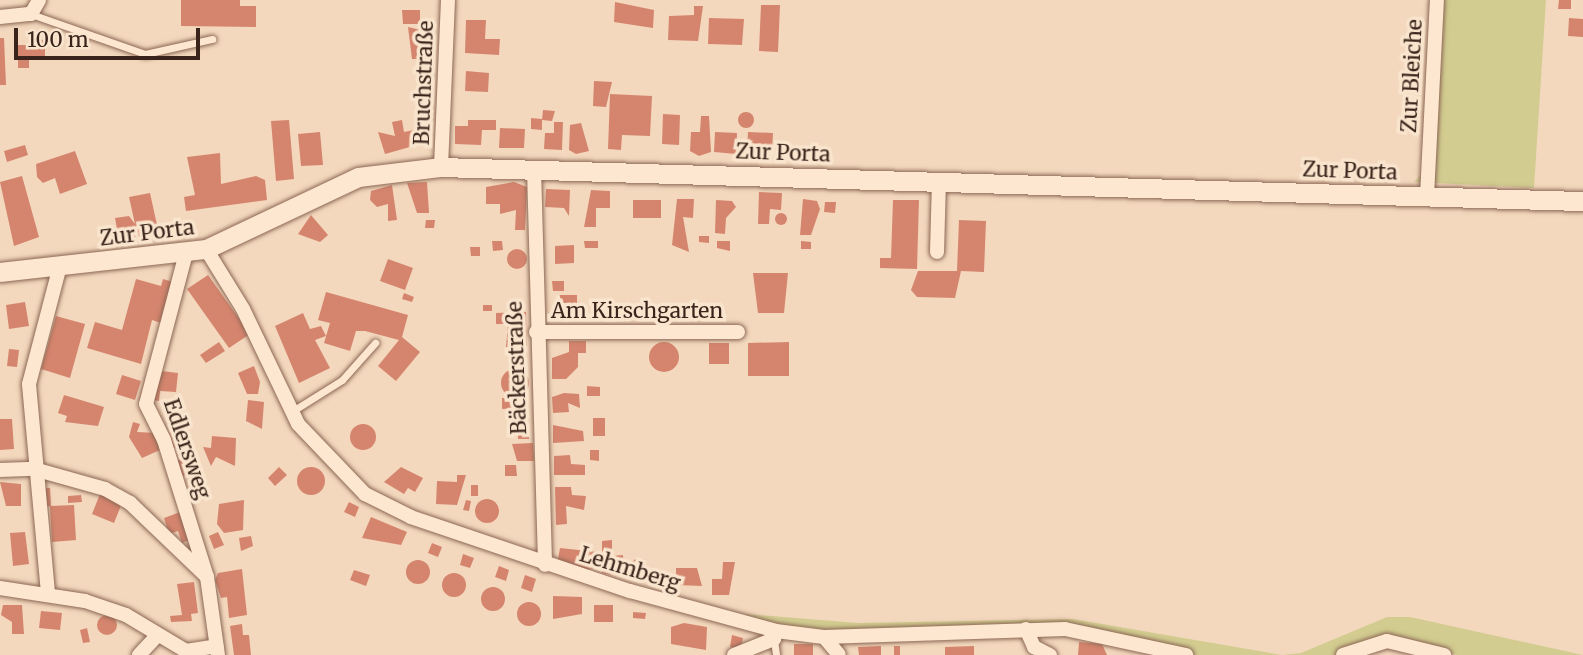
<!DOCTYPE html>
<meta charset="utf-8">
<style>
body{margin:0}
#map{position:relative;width:1583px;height:655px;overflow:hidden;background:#f3d8bd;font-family:Merriweather,serif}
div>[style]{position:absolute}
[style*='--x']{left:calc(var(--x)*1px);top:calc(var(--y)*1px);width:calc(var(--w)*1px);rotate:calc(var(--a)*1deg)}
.green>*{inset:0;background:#d2cc90}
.building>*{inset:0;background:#d5856e}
.round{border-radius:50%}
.roads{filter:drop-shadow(0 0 2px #8c6754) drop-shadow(0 0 2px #8c6754)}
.service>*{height:7px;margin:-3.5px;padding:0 3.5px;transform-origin:3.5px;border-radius:3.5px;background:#fde7d1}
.minor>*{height:14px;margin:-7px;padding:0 7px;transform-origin:7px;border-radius:7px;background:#fde7d1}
.secondary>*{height:19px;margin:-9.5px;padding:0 9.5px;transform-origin:9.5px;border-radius:9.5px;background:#fde7d1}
span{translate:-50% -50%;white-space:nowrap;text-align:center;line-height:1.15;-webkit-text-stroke:7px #f9e4cd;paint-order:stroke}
.street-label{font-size:21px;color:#3a231a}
.scale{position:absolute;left:14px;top:28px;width:186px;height:32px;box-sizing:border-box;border:4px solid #3a231a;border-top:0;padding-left:9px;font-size:21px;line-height:24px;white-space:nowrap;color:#3a231a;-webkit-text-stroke:5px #f9e4cd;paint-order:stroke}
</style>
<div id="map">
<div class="green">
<i style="clip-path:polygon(1431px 0,1546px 0,1534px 188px,1414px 182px,1422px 174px)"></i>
<i style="clip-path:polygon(745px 614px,858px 623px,1073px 619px,1282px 655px,1301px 653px,1387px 617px,1410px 617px,1583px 655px,1457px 655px,1387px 640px,1344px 655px,1180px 655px,1071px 633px,838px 638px,744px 625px)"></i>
</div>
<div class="building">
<i style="clip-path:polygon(181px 0,240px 0,240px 6px,256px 6px,256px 27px,181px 26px)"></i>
<i style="clip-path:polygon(1559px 0,1571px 0,1571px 9px,1558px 9px)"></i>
<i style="clip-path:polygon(615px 2px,654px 10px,653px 28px,614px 22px)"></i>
<i style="clip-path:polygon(761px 5px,780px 5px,778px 52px,759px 51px)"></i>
<i style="clip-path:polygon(694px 6px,703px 6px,698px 41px,668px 40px,669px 16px,694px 15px)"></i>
<i style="clip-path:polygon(402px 10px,420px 10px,420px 24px,403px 24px)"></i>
<i style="clip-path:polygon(709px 18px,744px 19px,742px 45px,708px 44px)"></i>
<i style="clip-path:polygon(1569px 18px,1583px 19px,1583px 37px,1568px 36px)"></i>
<i style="clip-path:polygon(466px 20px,486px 20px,485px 39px,500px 39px,499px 55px,465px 53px)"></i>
<i style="clip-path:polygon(408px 27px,433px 33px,432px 59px,412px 59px)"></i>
<i style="clip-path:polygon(0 38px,4px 38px,6px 85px,0 85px)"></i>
<i style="clip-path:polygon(29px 39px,45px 40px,45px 59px,29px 59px,29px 68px,18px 68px,18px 45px,29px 45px)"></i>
<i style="clip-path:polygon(466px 71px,489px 73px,488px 92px,465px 91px)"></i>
<i style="clip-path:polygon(594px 81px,612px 82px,606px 107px,593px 106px)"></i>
<i style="clip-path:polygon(610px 94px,652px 96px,650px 136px,622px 135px,621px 150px,608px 149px)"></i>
<i style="clip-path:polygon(543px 110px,555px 111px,552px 121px,542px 120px)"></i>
<i class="round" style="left:738px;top:112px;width:16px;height:16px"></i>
<i style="clip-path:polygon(663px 114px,680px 115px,679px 145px,662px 144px)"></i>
<i style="clip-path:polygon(701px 116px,709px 116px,711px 152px,699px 156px,690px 151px,691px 132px,700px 132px)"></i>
<i style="clip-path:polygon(531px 118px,542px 119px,542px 130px,531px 129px)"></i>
<i style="clip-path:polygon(289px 120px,294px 179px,276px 181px,271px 121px)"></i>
<i style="clip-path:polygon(402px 120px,404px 132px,414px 130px,417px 145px,385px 154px,378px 132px,395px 136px,392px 122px)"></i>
<i style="clip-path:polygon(468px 120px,496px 120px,496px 130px,482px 130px,481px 145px,455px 144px,455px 126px,468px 126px)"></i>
<i style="clip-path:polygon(554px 122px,563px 122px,562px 150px,544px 149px,545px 133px,554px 133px)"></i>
<i style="clip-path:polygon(581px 123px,589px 151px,576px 154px,569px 150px,570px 125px)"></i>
<i style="clip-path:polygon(500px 128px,525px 129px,524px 148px,499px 148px)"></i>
<i style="clip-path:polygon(320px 132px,323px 165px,301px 166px,298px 134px)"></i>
<i style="clip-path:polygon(715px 132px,737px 133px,736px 154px,714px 152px)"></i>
<i style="clip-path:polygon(748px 132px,773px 133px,772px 152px,747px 151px)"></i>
<i style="clip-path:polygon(25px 145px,28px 155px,7px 162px,4px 151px)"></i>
<i style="clip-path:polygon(75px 151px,87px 184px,60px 194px,55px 178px,43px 183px,37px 177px,36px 164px)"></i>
<i style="clip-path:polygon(220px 153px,221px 184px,256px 176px,265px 180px,267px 200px,186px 211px,184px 197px,195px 195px,187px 157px)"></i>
<i style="clip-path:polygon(22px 176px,39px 237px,14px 246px,0 182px)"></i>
<i style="clip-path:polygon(427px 182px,429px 213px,417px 213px,407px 183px)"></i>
<i style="clip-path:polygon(514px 182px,527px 187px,525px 230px,515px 230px,516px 210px,500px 214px,500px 204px,486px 204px,486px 187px)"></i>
<i style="clip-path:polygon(392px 185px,397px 220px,388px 221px,388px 204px,377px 207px,370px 200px,371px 191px)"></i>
<i style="clip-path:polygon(546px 189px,570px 190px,569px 216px,564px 208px,545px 207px)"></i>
<i style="clip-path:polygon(591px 190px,610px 191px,610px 208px,596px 208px,596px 227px,584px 227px)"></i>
<i style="clip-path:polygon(759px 192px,782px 193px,781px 210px,770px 209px,769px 224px,758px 224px)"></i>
<i style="clip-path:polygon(150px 193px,159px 234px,119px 240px,115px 218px,129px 216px,135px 224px,129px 197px)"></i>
<i style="clip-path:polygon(677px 199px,694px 199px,693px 218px,683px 217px,689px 252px,672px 245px)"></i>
<i style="clip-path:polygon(803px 199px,817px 201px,820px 209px,811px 235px,800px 235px)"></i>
<i style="clip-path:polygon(633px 200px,661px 200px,661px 218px,633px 218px)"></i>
<i style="clip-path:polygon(716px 200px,732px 201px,736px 207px,726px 218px,725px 234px,715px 233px)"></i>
<i style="clip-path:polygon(893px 200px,919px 200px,917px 269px,880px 268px,880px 258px,891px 258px)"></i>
<i style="clip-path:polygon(825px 202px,836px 202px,835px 213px,824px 212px)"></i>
<i class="round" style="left:775px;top:213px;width:12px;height:12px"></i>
<i style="clip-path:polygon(311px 215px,328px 235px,320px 242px,298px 234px)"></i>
<i style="clip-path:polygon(426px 220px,435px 220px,434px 228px,425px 228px)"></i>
<i style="clip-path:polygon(959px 220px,986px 221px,984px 272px,961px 271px,955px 298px,917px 297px,911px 290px,918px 271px,957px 271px)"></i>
<i style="clip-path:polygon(699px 236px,709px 236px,709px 243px,699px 242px)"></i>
<i style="clip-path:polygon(492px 241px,502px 241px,503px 250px,493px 251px)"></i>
<i style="clip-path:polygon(584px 241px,598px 241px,598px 248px,585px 248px)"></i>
<i style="clip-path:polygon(717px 241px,730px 241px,730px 251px,717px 248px)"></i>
<i style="clip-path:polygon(801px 241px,811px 242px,811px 249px,801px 249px)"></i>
<i style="clip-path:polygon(574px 245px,574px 263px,555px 264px,555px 246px)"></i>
<i style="clip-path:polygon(470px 247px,480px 247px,480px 256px,471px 256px)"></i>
<i class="round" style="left:507px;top:249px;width:20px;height:20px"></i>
<i style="clip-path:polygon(388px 259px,413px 268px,405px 290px,380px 281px)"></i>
<i style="clip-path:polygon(753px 273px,788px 273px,784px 313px,758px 313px)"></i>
<i style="clip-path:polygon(208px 275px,250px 334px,229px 348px,187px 289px)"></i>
<i style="clip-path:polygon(136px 279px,161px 286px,163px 279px,173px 282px,161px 323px,152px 320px,141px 364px,87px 348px,95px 322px,122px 330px)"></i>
<i style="clip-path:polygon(552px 281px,564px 281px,564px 291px,553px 291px)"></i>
<i style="clip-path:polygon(326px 292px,408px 315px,402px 337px,420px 352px,396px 381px,378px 366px,399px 340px,365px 331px,356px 331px,350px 351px,324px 343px,330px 323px,318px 320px)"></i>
<i style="clip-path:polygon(404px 293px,414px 297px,412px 302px,402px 299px)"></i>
<i style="clip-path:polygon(557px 295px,577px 295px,577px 312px,558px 312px)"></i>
<i style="clip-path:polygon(25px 302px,29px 326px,9px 329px,6px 305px)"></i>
<i style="clip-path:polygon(483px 305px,492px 305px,492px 311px,483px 311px)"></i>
<i style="clip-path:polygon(526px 312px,527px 346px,506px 347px,508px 324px,496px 324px,496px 313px)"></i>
<i style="clip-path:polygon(303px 313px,310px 329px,321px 326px,326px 336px,315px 340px,330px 368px,299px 383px,275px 326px)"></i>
<i style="clip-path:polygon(56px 316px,85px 324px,70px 378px,41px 369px)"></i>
<i style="clip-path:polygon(569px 341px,586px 341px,586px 353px,578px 353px,578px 367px,566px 379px,552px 379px,552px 358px,569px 352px)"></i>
<i style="clip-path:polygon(219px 342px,225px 351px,206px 363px,200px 355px)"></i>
<i style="clip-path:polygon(789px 342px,789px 376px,748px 376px,748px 343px)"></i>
<i class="round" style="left:649px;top:342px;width:30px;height:30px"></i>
<i style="clip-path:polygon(709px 343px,729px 343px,729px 364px,709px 364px)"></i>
<i style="clip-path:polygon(9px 349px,19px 350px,17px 367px,7px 366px)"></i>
<i style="clip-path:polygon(513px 358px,523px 358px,523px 368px,513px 368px)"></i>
<i style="clip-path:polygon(254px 366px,260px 382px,258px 394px,247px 394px,238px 373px)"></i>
<i class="round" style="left:501px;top:369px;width:28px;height:28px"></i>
<i style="clip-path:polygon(162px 371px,178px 373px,176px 392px,160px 391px,159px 401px,152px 400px)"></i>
<i style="clip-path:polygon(122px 375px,141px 381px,135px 400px,116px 394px)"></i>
<i style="clip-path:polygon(587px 386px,600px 387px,600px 396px,587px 396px)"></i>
<i style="clip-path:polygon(564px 393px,579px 394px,580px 408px,568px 403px,569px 412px,553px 413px,552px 397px)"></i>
<i style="clip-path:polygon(64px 395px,104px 407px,98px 426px,65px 422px,67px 416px,58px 413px)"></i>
<i style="clip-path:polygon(502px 398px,518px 398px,518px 408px,502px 409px)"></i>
<i style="clip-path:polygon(248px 400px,264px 402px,262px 429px,246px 421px)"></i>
<i style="clip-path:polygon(593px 418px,605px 418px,605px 436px,593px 436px)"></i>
<i style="clip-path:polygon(0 419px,12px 419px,14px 449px,0 450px)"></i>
<i style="clip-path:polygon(133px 422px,140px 424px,137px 432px,157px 433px,160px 450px,142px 458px,129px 437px)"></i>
<i class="round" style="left:350px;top:424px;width:26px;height:26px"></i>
<i style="clip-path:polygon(553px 425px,583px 431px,584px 441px,553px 443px)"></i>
<i style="clip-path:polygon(188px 431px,189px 447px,171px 448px,170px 432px)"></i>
<i style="clip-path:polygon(529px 433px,529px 439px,518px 439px,518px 434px)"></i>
<i style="clip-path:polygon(212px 436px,236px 438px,235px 466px,216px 457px,211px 466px,203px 447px,211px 448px)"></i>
<i style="clip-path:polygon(533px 443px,534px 461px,517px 461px,512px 444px)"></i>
<i style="clip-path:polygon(590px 450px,599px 450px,599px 461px,590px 460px)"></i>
<i style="clip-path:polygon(570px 455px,571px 464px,585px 465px,585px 475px,554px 475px,554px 456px)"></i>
<i style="clip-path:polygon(192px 456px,197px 471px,180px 477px,175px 461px)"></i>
<i style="clip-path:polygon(505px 465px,516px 465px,517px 476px,505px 476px)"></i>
<i style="clip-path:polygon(279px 467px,287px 475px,275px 486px,268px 478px)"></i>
<i style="clip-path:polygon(401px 467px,423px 478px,415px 492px,408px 488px,404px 494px,384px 482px)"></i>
<i class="round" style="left:297px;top:467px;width:28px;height:28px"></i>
<i style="clip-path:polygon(457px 475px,466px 475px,457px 505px,436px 504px,437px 481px,457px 482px)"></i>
<i style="clip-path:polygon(0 482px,21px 484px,21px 506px,6px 506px)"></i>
<i style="clip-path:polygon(471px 485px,478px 485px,478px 496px,471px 496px)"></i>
<i style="clip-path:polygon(555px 487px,571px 487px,572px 495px,586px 496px,584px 510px,566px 506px,567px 524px,556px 525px)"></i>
<i style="clip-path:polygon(41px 488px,50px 488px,51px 506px,42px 507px)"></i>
<i style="clip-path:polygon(100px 494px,122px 503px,114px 523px,92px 514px)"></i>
<i style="clip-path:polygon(81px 495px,82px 502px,68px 503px,68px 496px)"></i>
<i class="round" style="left:475px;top:499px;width:24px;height:24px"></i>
<i style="clip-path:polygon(244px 500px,243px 530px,224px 533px,217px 524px,219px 504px)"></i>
<i style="clip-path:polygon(466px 500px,471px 501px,469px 511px,463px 510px)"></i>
<i style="clip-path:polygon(349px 502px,359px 507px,355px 517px,344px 512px)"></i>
<i style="clip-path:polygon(74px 505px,76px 540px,52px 542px,50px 506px)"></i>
<i style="clip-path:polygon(183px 511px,191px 539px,182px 543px,178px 531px,169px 534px,164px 518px)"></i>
<i style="clip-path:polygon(371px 517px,407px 532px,401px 545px,362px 538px)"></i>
<i style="clip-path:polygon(25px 532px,29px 564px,13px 566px,10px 533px)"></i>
<i style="clip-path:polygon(218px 532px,224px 545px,214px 549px,209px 536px)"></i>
<i style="clip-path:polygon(251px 536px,253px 546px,241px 551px,239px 538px)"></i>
<i style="clip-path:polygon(612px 540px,612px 556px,623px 555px,624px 572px,616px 576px,602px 573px,602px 541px)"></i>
<i style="clip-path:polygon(432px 543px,442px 547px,438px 557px,428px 553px)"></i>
<i style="clip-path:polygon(560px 548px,597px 552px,598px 567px,582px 571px,558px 559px)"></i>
<i style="clip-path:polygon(463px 554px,474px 558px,470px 568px,460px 565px)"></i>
<i style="clip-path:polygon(636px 559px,645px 559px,646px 576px,628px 576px,628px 564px)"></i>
<i class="round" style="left:406px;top:560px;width:24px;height:24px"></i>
<i style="clip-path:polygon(723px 562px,735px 562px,729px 595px,712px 595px,712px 579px,722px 579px)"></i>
<i style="clip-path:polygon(499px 566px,509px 570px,506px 581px,495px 577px)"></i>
<i style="clip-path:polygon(676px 568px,697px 568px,702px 586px,676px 585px)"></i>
<i style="clip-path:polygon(242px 569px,247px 615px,229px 618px,227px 597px,221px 598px,215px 580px,218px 573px)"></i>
<i style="clip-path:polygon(354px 570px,370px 575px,366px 586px,350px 580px)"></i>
<i class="round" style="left:442px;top:573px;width:24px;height:24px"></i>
<i style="clip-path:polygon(525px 575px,536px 579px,532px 592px,521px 588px)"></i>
<i style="clip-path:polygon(194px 582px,198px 613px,191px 614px,192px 621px,171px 622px,170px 616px,182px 615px,177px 584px)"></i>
<i class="round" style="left:481px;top:587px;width:24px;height:24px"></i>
<i style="clip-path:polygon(553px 596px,582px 597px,582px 614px,553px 619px)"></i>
<i class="round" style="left:517px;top:602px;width:24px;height:24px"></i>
<i style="clip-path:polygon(3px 605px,22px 605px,24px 634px,12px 634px,12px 622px,1px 615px)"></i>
<i style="clip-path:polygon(594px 605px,613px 605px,613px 622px,594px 622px)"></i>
<i style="clip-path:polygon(41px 611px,62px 613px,60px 630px,39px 628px)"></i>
<i style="clip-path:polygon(633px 612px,646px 613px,645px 619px,633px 618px)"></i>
<i class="round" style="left:97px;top:615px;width:20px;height:20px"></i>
<i style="clip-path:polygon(684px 623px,707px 627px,706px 650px,671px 644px,671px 627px)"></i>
<i style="clip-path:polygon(242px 624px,243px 635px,249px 635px,251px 655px,234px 655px,230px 626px)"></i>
<i style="clip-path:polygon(87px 628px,90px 642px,83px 643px,80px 630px)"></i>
<i style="clip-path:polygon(732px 635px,743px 638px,741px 649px,730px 647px)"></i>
<i style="clip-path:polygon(1079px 642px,1102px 644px,1107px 655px,1078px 655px)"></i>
<i style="clip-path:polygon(794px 644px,813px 644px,813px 655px,794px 655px)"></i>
<i style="clip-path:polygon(881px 646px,881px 655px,859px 655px,858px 647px)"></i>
<i style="clip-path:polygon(894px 646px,900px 646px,900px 655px,894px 655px)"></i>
<i style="clip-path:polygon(974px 646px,974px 655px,945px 655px,945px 647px)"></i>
</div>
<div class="roads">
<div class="service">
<i style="--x:31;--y:14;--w:121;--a:19.3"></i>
<i style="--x:145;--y:54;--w:69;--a:-12.6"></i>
<i style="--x:291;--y:412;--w:60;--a:-32.1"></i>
<i style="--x:342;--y:380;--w:50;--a:-48.3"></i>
<i style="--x:774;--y:640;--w:15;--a:82"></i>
</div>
<div class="minor">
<i style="--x:0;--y:17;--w:31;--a:-6"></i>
<i style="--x:31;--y:14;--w:16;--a:-60"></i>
<i style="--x:441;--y:167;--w:167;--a:-87.6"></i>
<i style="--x:534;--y:169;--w:396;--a:88.4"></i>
<i style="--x:1427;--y:196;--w:196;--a:-87.1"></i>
<i style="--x:206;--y:249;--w:70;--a:58.3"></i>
<i style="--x:243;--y:309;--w:127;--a:64.4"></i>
<i style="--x:298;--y:424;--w:97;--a:46.3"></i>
<i style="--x:365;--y:494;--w:51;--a:26.6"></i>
<i style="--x:411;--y:517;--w:231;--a:18.7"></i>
<i style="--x:630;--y:591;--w:151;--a:15.3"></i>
<i style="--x:776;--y:631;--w:48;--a:7.1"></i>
<i style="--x:824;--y:637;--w:241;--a:-1.9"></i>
<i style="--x:1065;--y:629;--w:124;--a:12.1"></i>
<i style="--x:937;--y:252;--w:71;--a:-88.4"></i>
<i style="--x:186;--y:253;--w:156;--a:104.8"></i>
<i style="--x:146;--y:404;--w:40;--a:63.4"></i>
<i style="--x:164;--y:440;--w:144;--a:72.6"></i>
<i style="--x:207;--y:577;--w:79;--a:82"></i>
<i style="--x:536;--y:332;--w:202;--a:0"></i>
<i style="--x:0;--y:470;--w:34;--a:-2"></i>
<i style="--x:34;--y:469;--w:74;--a:15.7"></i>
<i style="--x:105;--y:489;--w:29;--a:29"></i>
<i style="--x:130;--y:503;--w:105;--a:43.8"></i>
<i style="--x:0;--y:588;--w:86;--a:8.7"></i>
<i style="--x:85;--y:601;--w:43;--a:18.9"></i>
<i style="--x:126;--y:615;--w:70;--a:31"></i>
<i style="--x:186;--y:651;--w:31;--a:-9"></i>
<i style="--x:48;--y:593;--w:210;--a:-95.2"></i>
<i style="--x:29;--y:384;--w:122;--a:-75.3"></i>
<i style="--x:1026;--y:629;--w:20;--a:66"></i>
<i style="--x:1034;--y:647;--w:18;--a:27"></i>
<i style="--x:824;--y:637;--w:23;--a:50"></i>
<i style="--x:139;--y:655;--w:25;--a:-47"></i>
<i style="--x:734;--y:655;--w:43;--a:-21.8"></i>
<i style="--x:774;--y:639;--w:8;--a:-76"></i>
<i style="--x:1343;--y:655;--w:46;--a:-17.7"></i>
<i style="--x:1387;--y:641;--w:59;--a:13.8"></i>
</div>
<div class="secondary">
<i style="--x:0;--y:272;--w:207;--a:-6.4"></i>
<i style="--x:206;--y:249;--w:168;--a:-25.3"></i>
<i style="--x:358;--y:177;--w:84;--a:-6.9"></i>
<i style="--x:441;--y:167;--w:1143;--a:1.71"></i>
</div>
</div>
<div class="street-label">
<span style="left:1412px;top:76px;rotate:-87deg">Zur Bleiche</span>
<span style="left:424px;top:83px;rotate:-88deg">Bruchstraße</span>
<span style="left:783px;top:153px;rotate:2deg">Zur Porta</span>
<span style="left:1350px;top:171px;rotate:2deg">Zur Porta</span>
<span style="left:147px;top:233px;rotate:-7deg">Zur Porta</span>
<span style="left:637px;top:311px">Am Kirschgarten</span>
<span style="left:517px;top:368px;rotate:-92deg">Bäckerstraße</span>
<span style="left:187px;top:449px;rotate:71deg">Edlersweg</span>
<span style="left:630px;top:569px;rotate:17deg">Lehmberg</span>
</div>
<div class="scale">100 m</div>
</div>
